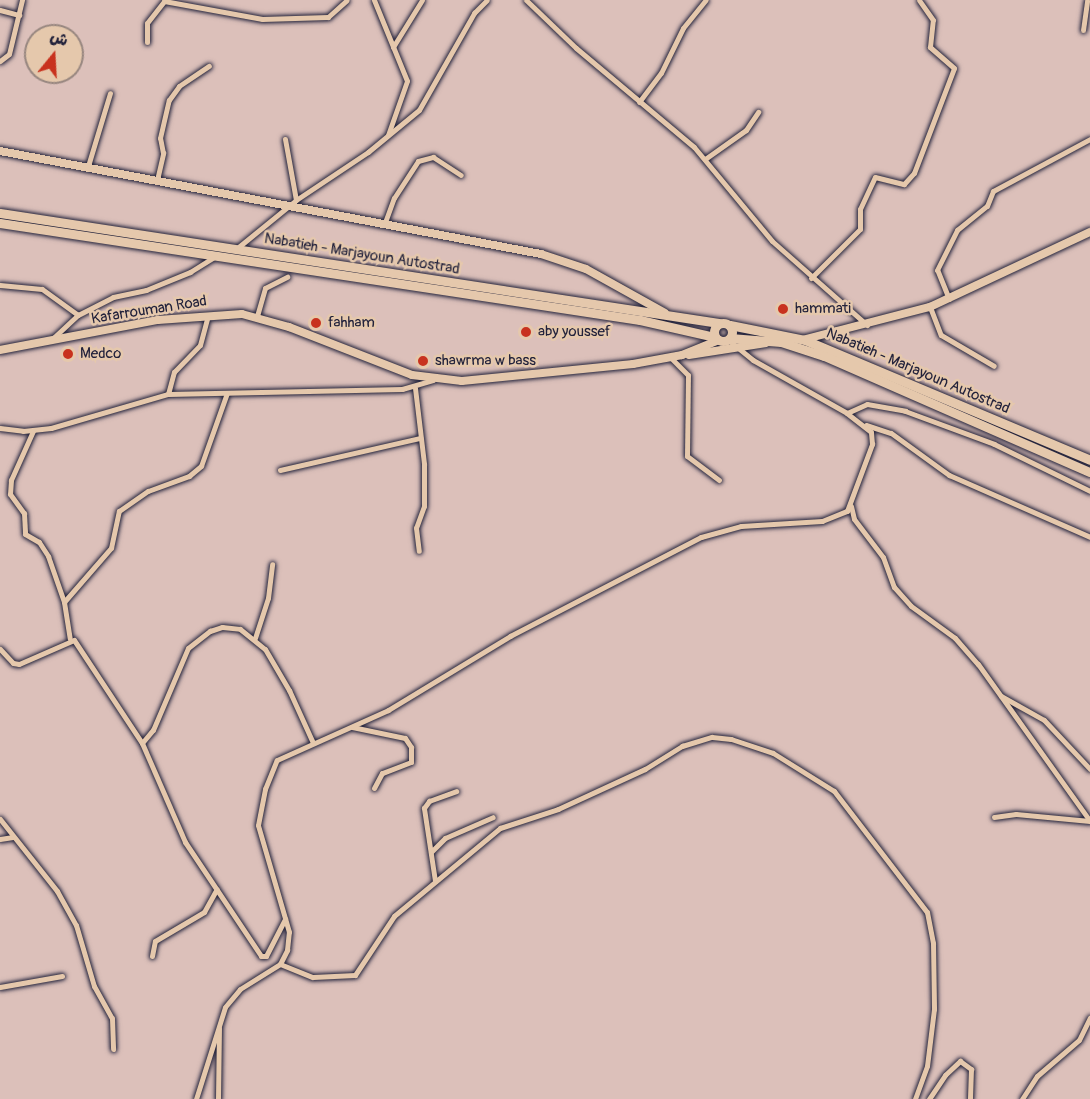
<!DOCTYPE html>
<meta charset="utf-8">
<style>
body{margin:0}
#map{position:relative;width:1090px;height:1099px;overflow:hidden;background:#dcc0ba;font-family:Pangolin,"Playpen Sans Arabic",sans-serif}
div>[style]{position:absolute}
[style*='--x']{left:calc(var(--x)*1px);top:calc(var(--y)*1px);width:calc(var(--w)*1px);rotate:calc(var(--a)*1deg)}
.roads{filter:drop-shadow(0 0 2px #22223b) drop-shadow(0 0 2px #22223b)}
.street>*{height:5px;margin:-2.5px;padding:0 2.5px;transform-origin:2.5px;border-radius:2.5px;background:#e5c8ac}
.secondary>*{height:8px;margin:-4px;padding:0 4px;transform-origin:4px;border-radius:4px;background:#e5c8ac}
.primary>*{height:8px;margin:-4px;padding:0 4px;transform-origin:4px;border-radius:4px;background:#e5c8ac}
.highway>*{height:9px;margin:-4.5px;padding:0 4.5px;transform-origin:4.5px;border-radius:4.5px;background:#e5c8ac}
.highway>.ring{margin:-4.5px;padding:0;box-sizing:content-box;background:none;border:9px solid #e5c8ac;border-radius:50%}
.dots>*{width:16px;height:16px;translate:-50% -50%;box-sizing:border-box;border:3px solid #e5c8ac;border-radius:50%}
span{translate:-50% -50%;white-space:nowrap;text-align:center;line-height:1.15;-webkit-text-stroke:5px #e5c8ac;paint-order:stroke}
.street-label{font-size:15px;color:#22223b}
.poi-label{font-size:15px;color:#22223b}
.left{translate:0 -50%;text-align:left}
.north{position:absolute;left:24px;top:24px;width:60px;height:60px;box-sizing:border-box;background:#e5c8ac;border:2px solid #97867f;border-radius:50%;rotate:18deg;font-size:16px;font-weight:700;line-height:24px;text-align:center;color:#22223b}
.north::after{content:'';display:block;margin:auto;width:21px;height:27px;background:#c8321e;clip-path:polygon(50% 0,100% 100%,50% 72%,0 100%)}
</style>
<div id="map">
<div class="roads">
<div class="street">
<i style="--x:374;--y:0;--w:87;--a:67.8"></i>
<i style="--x:407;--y:81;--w:57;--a:109.4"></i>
<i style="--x:526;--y:0;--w:69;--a:43.8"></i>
<i style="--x:576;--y:48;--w:154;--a:40"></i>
<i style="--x:694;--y:147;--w:122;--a:50.3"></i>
<i style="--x:772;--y:241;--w:127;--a:41.5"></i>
<i style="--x:0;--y:10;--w:20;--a:15"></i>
<i style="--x:1083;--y:30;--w:30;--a:-82"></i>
<i style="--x:147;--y:42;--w:19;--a:-90"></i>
<i style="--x:147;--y:23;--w:28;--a:-52"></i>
<i style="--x:164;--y:1;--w:100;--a:10.4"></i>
<i style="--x:262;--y:19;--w:66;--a:-1.7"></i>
<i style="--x:328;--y:17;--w:25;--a:-42"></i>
<i style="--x:393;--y:47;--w:55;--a:-58.3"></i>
<i style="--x:0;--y:61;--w:11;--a:-38"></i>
<i style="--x:9;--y:54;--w:56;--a:-76.5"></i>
<i style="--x:639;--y:102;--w:36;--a:-53"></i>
<i style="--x:661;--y:73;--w:50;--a:-63.9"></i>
<i style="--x:683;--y:28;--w:36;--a:-51"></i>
<i style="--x:285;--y:139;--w:62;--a:79.8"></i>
<i style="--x:705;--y:159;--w:50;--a:-35.3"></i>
<i style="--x:746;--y:130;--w:22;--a:-56"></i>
<i style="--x:88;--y:166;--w:76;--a:-73.2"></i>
<i style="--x:157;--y:180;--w:28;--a:-77"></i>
<i style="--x:163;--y:153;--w:15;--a:-101"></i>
<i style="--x:160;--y:138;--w:39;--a:-77"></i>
<i style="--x:169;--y:100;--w:17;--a:-54"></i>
<i style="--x:179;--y:86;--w:36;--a:-34"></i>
<i style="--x:384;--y:225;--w:29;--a:-70"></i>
<i style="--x:394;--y:198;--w:44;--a:-57"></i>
<i style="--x:418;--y:161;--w:16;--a:-15"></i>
<i style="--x:433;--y:157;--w:33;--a:33"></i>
<i style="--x:236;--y:249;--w:77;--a:-39.2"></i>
<i style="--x:296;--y:200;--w:87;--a:-33.7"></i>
<i style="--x:368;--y:152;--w:66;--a:-39.5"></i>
<i style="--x:419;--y:110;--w:112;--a:-60.4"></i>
<i style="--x:474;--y:13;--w:18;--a:-45"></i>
<i style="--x:811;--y:278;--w:69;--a:-45"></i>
<i style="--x:860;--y:229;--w:20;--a:-90"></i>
<i style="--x:860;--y:209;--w:35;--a:-65"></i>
<i style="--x:875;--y:177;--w:30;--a:14"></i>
<i style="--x:904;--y:184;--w:15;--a:-48"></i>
<i style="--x:914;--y:173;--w:112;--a:-69.1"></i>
<i style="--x:954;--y:68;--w:32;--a:-139"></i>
<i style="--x:930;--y:47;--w:27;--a:-84"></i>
<i style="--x:933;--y:20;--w:24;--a:-125"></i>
<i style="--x:0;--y:285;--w:42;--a:5.4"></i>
<i style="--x:42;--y:289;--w:44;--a:35.8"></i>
<i style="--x:78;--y:315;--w:39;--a:-27"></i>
<i style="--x:113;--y:297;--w:34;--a:-12"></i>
<i style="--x:146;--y:290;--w:48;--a:-22.2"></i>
<i style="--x:190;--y:272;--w:31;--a:-32"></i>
<i style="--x:949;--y:299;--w:31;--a:-112"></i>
<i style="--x:937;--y:270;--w:45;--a:-63.4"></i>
<i style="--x:957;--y:230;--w:38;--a:-39"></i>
<i style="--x:987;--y:206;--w:16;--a:-68"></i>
<i style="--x:993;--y:191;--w:110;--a:-28.2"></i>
<i style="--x:930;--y:307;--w:30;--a:69"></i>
<i style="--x:941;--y:335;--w:61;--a:30.3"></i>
<i style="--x:257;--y:316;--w:29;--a:-74"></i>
<i style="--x:265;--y:288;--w:25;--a:-27"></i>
<i style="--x:51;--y:340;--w:37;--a:-43"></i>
<i style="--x:671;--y:358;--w:24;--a:45"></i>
<i style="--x:688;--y:375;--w:81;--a:90.7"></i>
<i style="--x:687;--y:456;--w:40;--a:37"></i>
<i style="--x:415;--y:388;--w:77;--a:83.2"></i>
<i style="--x:424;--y:464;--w:42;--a:90"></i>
<i style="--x:424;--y:506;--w:23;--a:110"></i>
<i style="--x:416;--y:528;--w:23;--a:83"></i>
<i style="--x:168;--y:394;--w:23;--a:-75"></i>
<i style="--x:174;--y:372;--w:37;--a:-46"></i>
<i style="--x:200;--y:345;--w:31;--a:-75"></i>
<i style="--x:847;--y:413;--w:22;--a:-24"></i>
<i style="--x:867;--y:404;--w:39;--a:10"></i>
<i style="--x:905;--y:411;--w:95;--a:20.3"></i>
<i style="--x:994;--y:444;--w:107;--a:26.1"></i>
<i style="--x:866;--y:425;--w:26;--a:18"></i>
<i style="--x:891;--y:433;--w:72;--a:35.9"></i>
<i style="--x:949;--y:475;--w:154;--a:23.7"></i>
<i style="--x:0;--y:428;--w:23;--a:7"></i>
<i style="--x:23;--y:431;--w:28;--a:-6"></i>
<i style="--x:51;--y:428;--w:122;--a:-16.2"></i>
<i style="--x:168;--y:394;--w:234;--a:-1.2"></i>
<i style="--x:402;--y:389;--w:32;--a:-16"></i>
<i style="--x:33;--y:431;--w:54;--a:114.2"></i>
<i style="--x:11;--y:480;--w:14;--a:94"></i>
<i style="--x:10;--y:494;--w:24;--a:54"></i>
<i style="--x:24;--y:513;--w:21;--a:87"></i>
<i style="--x:25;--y:534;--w:16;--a:30"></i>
<i style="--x:39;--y:542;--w:17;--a:57"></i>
<i style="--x:48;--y:556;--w:49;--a:70.8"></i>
<i style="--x:64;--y:602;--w:37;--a:81"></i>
<i style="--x:280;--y:470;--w:144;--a:-12.9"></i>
<i style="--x:851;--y:506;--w:13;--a:77"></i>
<i style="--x:854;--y:519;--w:48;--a:52.7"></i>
<i style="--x:883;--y:557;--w:32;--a:70"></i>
<i style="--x:894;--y:587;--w:25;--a:48"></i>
<i style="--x:911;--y:606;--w:54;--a:36"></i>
<i style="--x:955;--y:638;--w:35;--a:49"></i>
<i style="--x:978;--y:664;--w:193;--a:54.5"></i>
<i style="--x:64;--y:602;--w:72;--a:-49"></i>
<i style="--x:111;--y:548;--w:38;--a:-78"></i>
<i style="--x:119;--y:511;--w:35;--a:-35"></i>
<i style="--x:148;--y:491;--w:44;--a:-20.1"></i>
<i style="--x:189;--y:476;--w:16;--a:-40"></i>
<i style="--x:201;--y:466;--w:77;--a:-70.4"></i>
<i style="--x:255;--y:638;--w:42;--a:-72"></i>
<i style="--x:268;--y:598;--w:34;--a:-83"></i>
<i style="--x:0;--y:649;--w:19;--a:47"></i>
<i style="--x:13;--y:663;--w:6;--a:9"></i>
<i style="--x:19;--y:664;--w:60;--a:-23.6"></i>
<i style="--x:74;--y:640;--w:123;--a:56.6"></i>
<i style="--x:142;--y:743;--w:17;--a:-50"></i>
<i style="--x:153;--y:730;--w:89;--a:-66.9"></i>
<i style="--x:188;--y:648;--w:28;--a:-38"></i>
<i style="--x:210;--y:631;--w:13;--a:-18"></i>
<i style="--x:222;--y:627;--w:18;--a:6"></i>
<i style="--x:240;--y:629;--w:32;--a:39"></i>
<i style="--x:265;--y:649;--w:48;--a:59.7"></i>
<i style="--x:289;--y:690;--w:58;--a:65.6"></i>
<i style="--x:1001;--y:696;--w:49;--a:29.2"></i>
<i style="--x:1044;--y:720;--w:67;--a:46.8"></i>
<i style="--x:352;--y:727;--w:54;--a:11.7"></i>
<i style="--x:405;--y:738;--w:11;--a:56"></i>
<i style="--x:411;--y:747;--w:15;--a:90"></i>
<i style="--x:411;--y:762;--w:31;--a:159"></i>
<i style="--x:382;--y:773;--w:17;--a:118"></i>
<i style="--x:142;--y:743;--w:108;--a:66.5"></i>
<i style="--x:185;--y:842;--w:137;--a:56.3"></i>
<i style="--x:261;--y:956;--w:5;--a:0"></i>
<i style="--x:266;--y:956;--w:42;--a:-62.8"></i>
<i style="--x:994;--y:817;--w:22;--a:-8"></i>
<i style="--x:1016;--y:814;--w:74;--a:5.4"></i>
<i style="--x:0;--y:819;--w:92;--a:51.6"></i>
<i style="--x:57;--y:891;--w:39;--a:61"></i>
<i style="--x:76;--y:925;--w:64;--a:73.6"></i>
<i style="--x:94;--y:986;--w:37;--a:61"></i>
<i style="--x:112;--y:1018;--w:31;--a:88"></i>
<i style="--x:0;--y:839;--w:13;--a:-9"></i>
<i style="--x:431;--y:852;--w:20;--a:-45"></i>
<i style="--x:445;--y:838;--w:52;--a:-23.6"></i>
<i style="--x:435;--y:881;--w:74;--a:-98.6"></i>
<i style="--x:424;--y:808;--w:9;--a:-54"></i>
<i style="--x:429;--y:801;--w:29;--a:-20"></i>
<i style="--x:152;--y:956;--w:15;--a:-79"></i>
<i style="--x:155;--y:941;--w:57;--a:-30.6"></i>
<i style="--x:204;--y:912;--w:26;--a:-61"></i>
<i style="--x:280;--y:964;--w:35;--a:22"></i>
<i style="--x:313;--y:977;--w:42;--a:-2.7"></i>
<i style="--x:355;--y:975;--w:71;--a:-56.5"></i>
<i style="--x:394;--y:916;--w:138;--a:-39.7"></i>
<i style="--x:500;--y:828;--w:61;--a:-18.1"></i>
<i style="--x:558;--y:809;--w:96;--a:-24.7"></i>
<i style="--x:645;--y:769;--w:44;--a:-31.9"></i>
<i style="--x:682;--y:746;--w:31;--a:-17"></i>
<i style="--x:712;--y:737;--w:19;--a:6"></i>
<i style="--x:731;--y:739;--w:44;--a:18.4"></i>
<i style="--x:773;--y:753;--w:72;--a:31.9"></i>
<i style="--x:834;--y:791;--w:153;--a:52.5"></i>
<i style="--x:927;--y:912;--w:32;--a:79"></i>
<i style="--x:933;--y:943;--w:66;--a:89.1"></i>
<i style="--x:934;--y:1009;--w:57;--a:97"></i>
<i style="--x:927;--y:1066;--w:35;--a:110"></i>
<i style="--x:0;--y:987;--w:63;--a:-10.1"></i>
<i style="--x:196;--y:1099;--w:96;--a:-72.5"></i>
<i style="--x:225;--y:1007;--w:23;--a:-50"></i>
<i style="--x:240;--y:989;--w:47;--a:-32"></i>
<i style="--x:280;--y:964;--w:16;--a:-63"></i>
<i style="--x:287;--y:950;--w:18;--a:-84"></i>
<i style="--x:289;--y:932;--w:111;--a:-106.2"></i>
<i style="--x:258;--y:825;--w:37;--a:-79"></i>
<i style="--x:265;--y:789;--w:31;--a:-68"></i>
<i style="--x:277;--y:760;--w:122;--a:-24.2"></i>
<i style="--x:388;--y:710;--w:143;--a:-31.2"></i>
<i style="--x:510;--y:636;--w:215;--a:-27.4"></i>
<i style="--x:701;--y:537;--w:41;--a:-15.4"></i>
<i style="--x:741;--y:526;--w:81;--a:-3.5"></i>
<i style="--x:822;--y:521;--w:27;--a:-22"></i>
<i style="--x:847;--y:511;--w:72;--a:-69.5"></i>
<i style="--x:872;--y:444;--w:12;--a:-95"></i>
<i style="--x:871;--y:432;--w:31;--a:-142"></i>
<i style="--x:847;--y:413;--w:108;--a:-150.6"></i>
<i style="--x:753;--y:360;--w:32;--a:-141"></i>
<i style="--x:218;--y:1099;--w:71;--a:-89.2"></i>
<i style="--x:929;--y:1099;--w:29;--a:-56"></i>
<i style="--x:945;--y:1075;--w:21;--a:-43"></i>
<i style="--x:960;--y:1061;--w:14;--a:36"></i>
<i style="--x:971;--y:1069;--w:30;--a:92"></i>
<i style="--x:1022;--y:1099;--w:27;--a:-57"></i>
<i style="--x:1037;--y:1076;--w:55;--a:-40.6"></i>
<i style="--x:1079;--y:1040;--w:25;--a:-64"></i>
</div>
<div class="secondary">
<i style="--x:0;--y:151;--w:551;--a:10.78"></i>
<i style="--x:541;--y:254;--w:47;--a:18.4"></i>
<i style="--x:586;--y:269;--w:90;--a:29.1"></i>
<i style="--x:0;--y:350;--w:161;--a:-10.8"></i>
<i style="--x:158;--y:320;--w:84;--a:-4.1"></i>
<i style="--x:242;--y:314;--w:49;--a:15.5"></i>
<i style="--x:289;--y:327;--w:132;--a:21.3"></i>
<i style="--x:412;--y:375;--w:50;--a:6.8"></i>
<i style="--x:462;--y:381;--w:172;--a:-5.7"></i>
<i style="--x:633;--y:364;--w:50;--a:-10.4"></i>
<i style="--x:682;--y:355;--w:40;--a:-22"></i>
<i style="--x:689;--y:355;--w:78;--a:-8.9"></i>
</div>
<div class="primary">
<i style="--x:802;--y:340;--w:132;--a:-14.5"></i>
<i style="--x:930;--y:307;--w:177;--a:-25.1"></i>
</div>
<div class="highway">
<i style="--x:0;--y:213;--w:727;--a:8.7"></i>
<i style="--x:0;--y:223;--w:647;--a:8.62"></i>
<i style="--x:640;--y:320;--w:77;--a:12.8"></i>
<i class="ring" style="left:714px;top:323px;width:9px;height:9px"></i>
<i style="--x:730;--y:325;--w:76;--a:11.3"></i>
<i style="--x:805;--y:340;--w:309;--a:22.8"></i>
<i style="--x:730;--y:338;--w:51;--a:4.5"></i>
<i style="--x:781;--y:342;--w:45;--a:18"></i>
<i style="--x:824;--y:356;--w:290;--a:23.6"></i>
</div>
</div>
<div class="dots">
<i style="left:783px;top:309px;background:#c8321e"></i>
<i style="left:316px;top:323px;background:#c8321e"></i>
<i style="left:526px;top:332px;background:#c8321e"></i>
<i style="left:68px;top:354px;background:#c8321e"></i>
<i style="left:423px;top:361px;background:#c8321e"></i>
</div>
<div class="street-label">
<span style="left:362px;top:254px;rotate:9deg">Nabatieh - Marjayoun Autostrad</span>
<span style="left:149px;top:310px;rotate:-9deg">Kafarrouman Road</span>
<span style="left:918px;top:371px;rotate:23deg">Nabatieh - Marjayoun Autostrad</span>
</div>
<div class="poi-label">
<span class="left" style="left:795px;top:309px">hammati</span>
<span class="left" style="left:328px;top:323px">fahham</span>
<span class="left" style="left:538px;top:332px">aby youssef</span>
<span class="left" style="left:80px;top:354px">Medco</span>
<span class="left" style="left:435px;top:361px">shawrma w bass</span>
</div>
<div class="north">ش</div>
</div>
